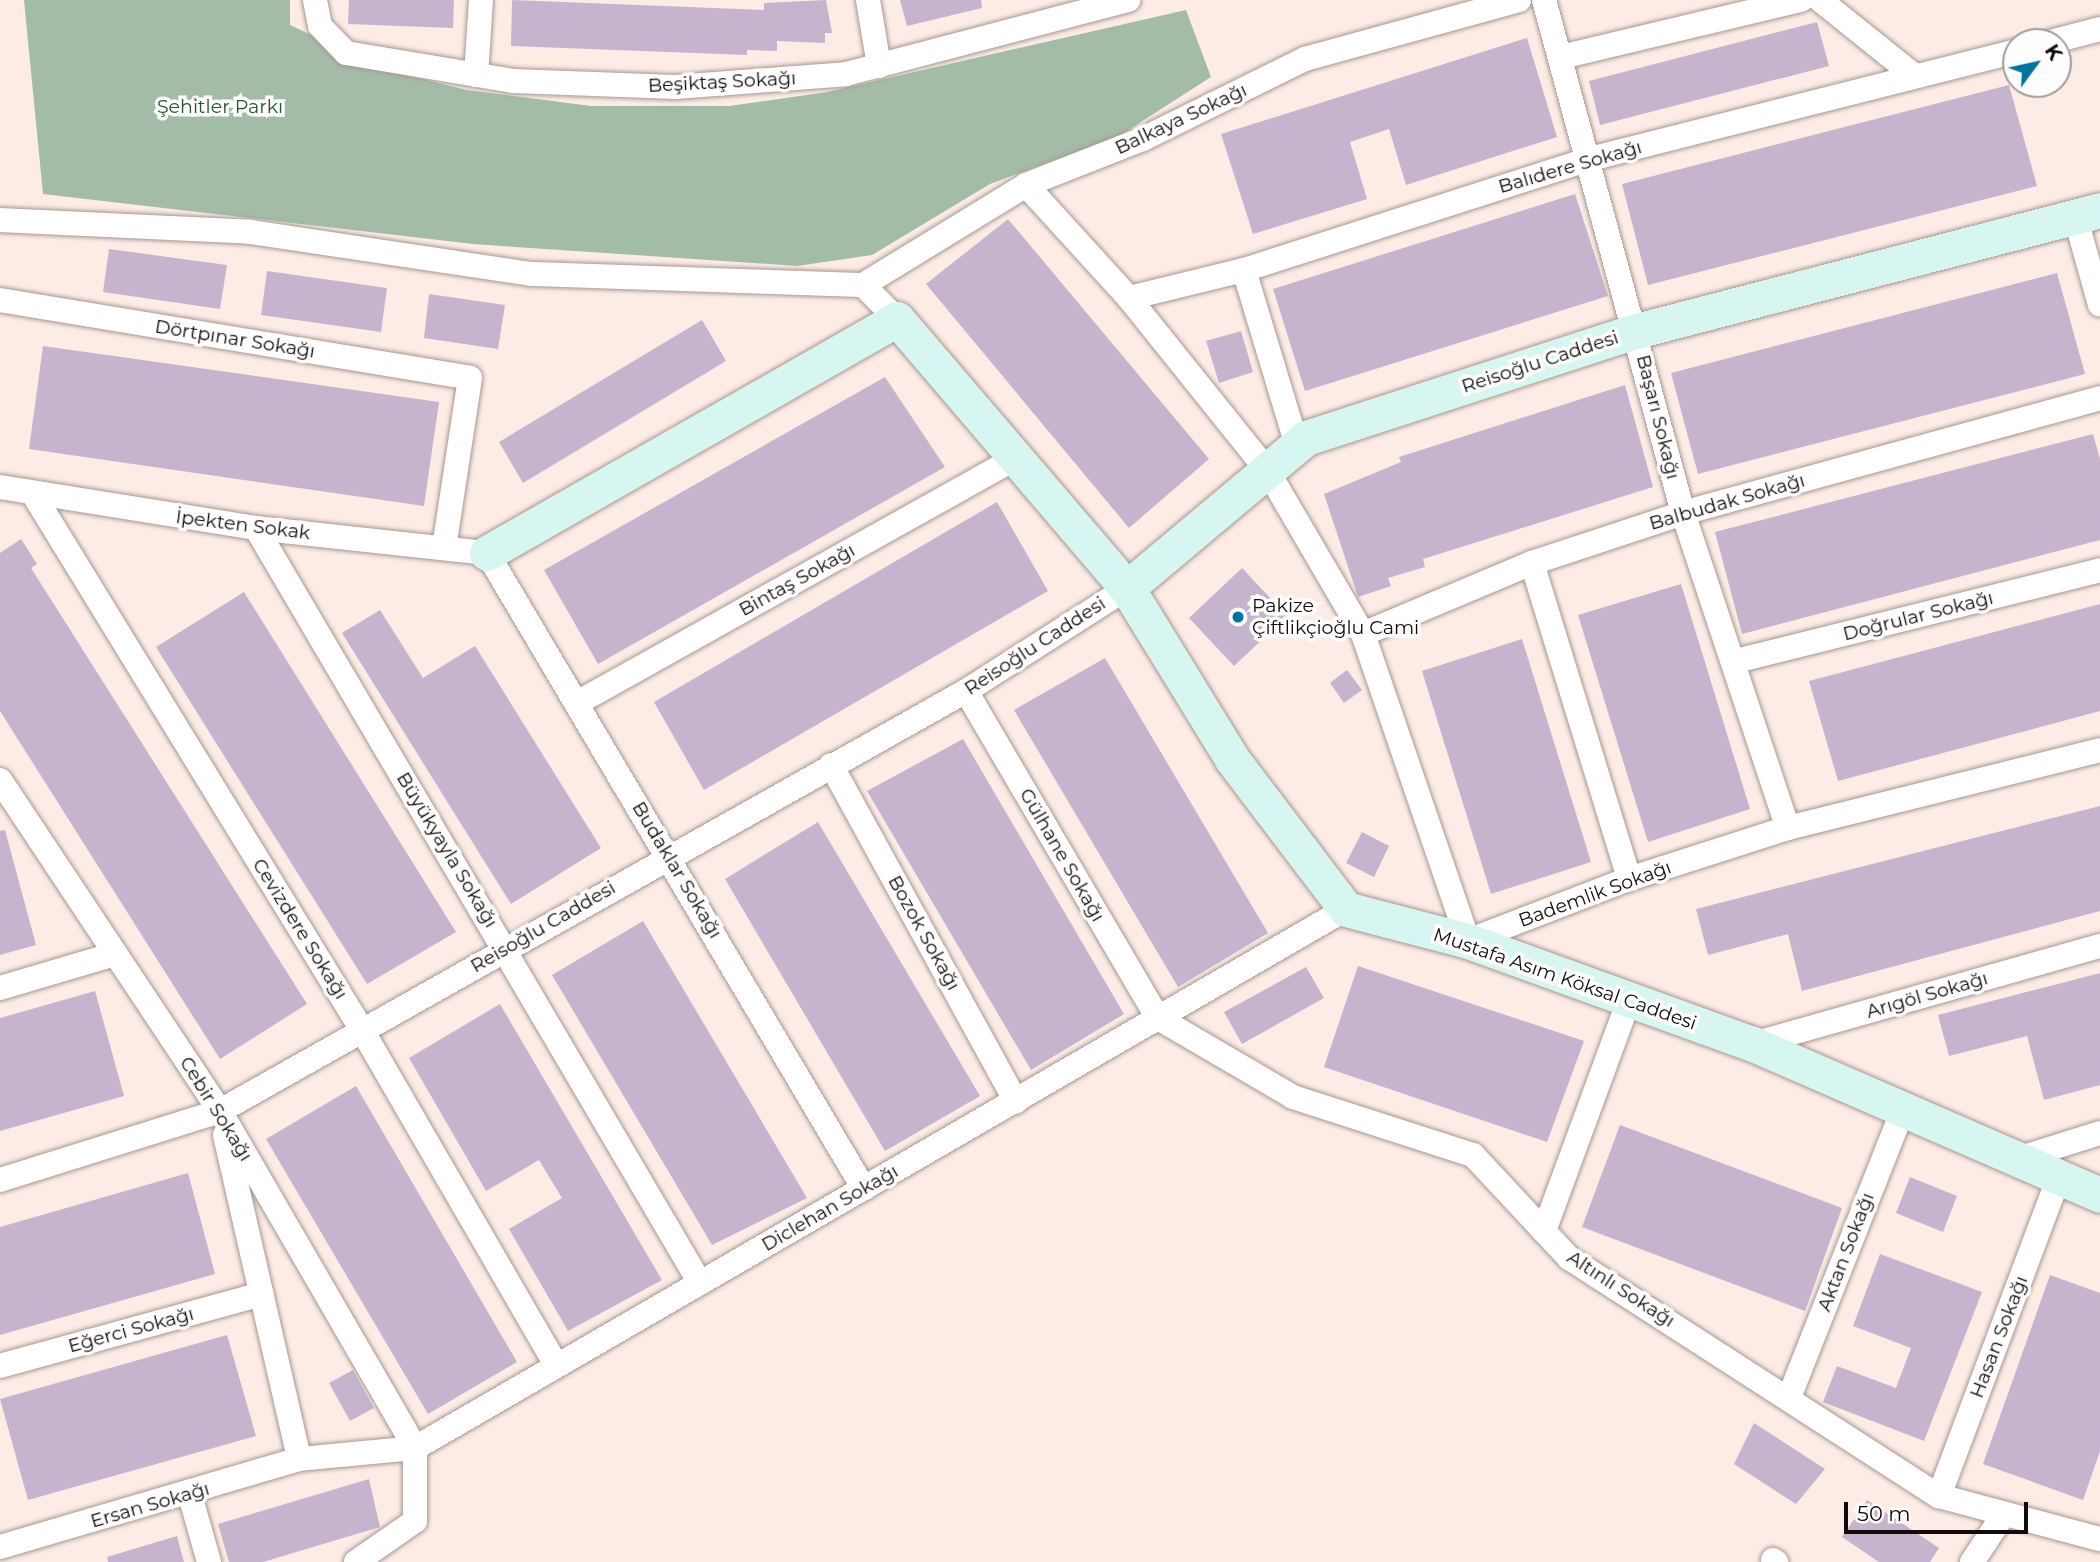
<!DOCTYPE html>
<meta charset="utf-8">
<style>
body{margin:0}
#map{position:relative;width:2100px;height:1562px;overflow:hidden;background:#fdece5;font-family:Montserrat,sans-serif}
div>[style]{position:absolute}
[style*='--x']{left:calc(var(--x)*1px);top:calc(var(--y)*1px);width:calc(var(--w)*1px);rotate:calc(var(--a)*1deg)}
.forest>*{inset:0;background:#a2bca8}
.building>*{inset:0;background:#c5b4cd}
.roads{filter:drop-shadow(0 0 2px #a79791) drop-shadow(0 0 2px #a79791)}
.street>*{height:24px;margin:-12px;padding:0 12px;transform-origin:12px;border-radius:12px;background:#fff}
.secondary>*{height:35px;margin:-17.5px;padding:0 17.5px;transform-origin:17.5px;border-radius:17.5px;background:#d7f6f1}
.dots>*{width:19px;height:19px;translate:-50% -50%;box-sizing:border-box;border:4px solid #fdfdfd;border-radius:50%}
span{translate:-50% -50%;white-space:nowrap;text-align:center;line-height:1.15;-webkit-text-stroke:7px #fdfdfd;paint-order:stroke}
.street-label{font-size:19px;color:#110c0a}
.park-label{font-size:19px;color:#275234}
.poi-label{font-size:19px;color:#110c0a}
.left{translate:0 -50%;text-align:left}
.north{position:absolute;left:2002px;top:28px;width:70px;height:70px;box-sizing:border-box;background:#fdfdfd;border:2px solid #9f9d9c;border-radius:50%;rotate:57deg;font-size:19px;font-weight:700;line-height:28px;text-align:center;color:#110c0a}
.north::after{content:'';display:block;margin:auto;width:24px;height:32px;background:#02739e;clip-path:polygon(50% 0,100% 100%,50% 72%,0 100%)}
.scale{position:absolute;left:1844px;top:1502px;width:184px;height:32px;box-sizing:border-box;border:4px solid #110c0a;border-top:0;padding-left:9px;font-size:21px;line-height:24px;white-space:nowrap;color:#110c0a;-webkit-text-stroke:5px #fdfdfd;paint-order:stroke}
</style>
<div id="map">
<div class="forest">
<i style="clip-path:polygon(24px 0,290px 0,290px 25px,389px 71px,467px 90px,591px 106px,730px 106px,827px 92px,1186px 10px,1211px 77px,1119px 136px,990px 184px,872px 255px,797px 266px,473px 244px,43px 194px)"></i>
</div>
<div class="building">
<i style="clip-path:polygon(349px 0,454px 0,453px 28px,348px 24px)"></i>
<i style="clip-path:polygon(512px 0,764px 10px,764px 3px,826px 0,832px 33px,825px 33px,825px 43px,777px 41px,777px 51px,747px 50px,747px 55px,511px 46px)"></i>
<i style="clip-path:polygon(900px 0,981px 0,982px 8px,907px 26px)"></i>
<i style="clip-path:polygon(1817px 22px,1829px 66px,1600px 125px,1589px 81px)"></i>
<i style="clip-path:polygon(1527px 38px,1557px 137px,1406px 185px,1389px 129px,1350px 142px,1367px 199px,1253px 234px,1221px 134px)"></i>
<i style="clip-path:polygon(2009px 85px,2037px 186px,1648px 285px,1622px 184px)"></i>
<i style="clip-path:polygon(1575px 194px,1608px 296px,1305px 391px,1273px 289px)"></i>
<i style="clip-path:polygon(1008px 219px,1209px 459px,1129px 528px,926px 284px)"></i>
<i style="clip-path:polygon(109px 249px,227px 265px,220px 309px,103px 292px)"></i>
<i style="clip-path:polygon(267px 271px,387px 288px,381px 332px,261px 315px)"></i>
<i style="clip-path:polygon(2057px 273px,2085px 374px,1698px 474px,1671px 373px)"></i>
<i style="clip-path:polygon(429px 294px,505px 305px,498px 349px,424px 338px)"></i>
<i style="clip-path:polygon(702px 320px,726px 361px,523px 483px,499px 442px)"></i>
<i style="clip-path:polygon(1241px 331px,1253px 372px,1219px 383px,1206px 341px)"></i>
<i style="clip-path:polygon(43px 346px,439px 402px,424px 506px,29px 449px)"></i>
<i style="clip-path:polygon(885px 377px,945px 467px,598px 664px,544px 570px)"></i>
<i style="clip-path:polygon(1625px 385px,1653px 487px,1423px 559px,1425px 567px,1388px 578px,1391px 586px,1358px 597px,1324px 494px,1401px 462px,1399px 457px)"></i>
<i style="clip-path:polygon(2093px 434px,2100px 459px,2100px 540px,1742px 634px,1715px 532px)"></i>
<i style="clip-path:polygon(997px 502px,1048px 591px,704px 790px,654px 702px)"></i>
<i style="clip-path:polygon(21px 539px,37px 564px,31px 568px,307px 1004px,220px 1059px,0 711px,0 553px)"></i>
<i style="clip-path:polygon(1242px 568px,1287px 616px,1234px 666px,1189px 618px)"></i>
<i style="clip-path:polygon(1681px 584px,1750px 809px,1648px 842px,1578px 615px)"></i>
<i style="clip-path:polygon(244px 592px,456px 932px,367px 984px,156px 647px)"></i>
<i style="clip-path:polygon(2100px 604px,2100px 711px,1838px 781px,1809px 681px)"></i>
<i style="clip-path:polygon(380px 610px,423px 678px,475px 646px,601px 848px,511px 904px,342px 633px)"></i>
<i style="clip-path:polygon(1522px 639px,1591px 862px,1491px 894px,1422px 671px)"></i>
<i style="clip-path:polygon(1105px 658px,1268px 933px,1178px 987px,1014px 710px)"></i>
<i style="clip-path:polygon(1347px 670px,1362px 690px,1344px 703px,1330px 683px)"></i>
<i style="clip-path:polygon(963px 739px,1124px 1014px,1031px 1070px,867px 791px)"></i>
<i style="clip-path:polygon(2100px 806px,2100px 911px,1802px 991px,1788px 934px,1708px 955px,1696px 909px)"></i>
<i style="clip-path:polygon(818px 822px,980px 1096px,885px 1151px,725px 879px)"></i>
<i style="clip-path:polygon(5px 830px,36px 945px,0 955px,0 831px)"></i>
<i style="clip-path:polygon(1362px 832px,1389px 846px,1374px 877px,1346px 863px)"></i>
<i style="clip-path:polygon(643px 921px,807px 1198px,712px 1245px,552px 975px)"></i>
<i style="clip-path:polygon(1358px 966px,1584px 1041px,1547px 1142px,1324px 1067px)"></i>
<i style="clip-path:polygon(1306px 967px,1324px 998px,1242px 1044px,1224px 1012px)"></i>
<i style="clip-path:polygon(2100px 973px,2100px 1085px,2044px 1100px,2027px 1036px,1949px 1056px,1938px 1015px)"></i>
<i style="clip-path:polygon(95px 991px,124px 1096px,0 1131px,0 1018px)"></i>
<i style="clip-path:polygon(500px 1004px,662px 1280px,568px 1331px,509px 1229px,562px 1198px,551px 1180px,539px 1160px,486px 1191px,409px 1058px)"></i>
<i style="clip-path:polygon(356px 1086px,517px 1362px,428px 1414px,266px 1139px)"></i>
<i style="clip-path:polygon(1620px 1125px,1842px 1208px,1805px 1311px,1582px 1227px)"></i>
<i style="clip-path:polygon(188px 1173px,215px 1274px,0 1335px,0 1227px)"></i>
<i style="clip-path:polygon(1910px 1177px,1957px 1196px,1943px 1232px,1896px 1213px)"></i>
<i style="clip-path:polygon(1880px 1254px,1982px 1292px,1924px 1441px,1823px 1402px,1837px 1366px,1896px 1388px,1911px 1348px,1853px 1326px)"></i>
<i style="clip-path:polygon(2050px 1275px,2100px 1293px,2100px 1451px,2083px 1500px,1983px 1464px)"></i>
<i style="clip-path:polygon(227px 1335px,256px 1436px,28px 1500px,0 1399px)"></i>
<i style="clip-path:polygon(353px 1370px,374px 1408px,350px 1421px,329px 1383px)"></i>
<i style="clip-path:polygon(1754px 1423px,1825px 1469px,1796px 1504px,1734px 1464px)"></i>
<i style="clip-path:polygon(369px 1479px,380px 1527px,263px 1562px,229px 1562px,218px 1524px)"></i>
<i style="clip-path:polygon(1867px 1500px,1939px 1548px,1930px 1562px,1879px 1562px,1842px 1537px)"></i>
<i style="clip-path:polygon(177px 1536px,184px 1562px,108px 1562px,107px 1557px)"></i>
</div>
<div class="roads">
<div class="street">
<i style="--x:315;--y:0;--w:26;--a:79"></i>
<i style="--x:320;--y:26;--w:37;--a:46"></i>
<i style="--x:346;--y:53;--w:169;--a:9.5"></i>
<i style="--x:513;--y:81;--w:162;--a:2.1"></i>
<i style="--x:675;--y:87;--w:171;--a:-4.3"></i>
<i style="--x:846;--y:74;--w:292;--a:-14.7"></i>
<i style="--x:868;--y:0;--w:67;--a:80.5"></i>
<i style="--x:1544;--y:0;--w:531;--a:74.84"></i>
<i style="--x:1683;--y:513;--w:332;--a:71.6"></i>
<i style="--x:1820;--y:0;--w:122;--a:38.7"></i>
<i style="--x:2050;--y:42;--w:52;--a:-14.6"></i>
<i style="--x:1561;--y:57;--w:247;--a:-13.4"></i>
<i style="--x:476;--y:75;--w:75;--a:-86.2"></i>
<i style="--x:1026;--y:185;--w:153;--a:47.7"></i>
<i style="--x:1129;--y:298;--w:221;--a:51.3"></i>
<i style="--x:1267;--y:470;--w:190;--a:59.7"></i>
<i style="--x:1363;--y:634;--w:324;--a:71.1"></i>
<i style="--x:1468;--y:941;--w:173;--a:-21.1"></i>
<i style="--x:1629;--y:879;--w:167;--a:-17.8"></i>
<i style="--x:1788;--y:828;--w:322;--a:-14"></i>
<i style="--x:2075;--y:216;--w:92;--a:74.3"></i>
<i style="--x:0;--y:220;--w:250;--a:2.7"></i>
<i style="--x:250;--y:232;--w:284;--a:8.5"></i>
<i style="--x:531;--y:274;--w:332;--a:1.9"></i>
<i style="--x:863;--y:285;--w:48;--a:45"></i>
<i style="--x:1244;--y:270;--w:184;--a:73.2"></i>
<i style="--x:863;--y:285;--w:191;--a:-31.5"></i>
<i style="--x:1026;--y:185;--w:126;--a:-21.5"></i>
<i style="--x:1143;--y:139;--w:181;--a:-26.3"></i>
<i style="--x:1305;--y:59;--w:222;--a:-15.4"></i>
<i style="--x:1129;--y:298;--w:118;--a:-13.7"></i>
<i style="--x:1244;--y:270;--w:363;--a:-17.8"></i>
<i style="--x:1590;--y:159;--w:439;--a:-14.2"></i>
<i style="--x:0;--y:300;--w:476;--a:9.4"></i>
<i style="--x:470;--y:378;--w:172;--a:98.7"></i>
<i style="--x:0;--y:487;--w:259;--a:9.1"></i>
<i style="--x:256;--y:528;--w:232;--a:6.2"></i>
<i style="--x:487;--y:553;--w:739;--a:59.34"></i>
<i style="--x:35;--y:497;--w:625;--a:58.47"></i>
<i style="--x:362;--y:1030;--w:388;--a:59.9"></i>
<i style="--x:256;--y:528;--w:876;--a:59.54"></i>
<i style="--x:1532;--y:563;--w:331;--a:72.9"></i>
<i style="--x:1363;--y:634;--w:183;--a:-22.8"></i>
<i style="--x:1532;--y:563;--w:159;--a:-18.3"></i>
<i style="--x:1683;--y:513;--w:433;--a:-15.4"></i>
<i style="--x:1736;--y:661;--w:375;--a:-14"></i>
<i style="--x:966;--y:691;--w:379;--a:59.6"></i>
<i style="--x:1158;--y:1018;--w:156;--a:30.3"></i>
<i style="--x:1293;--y:1097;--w:189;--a:17.9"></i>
<i style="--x:1473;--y:1155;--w:141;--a:47"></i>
<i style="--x:1569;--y:1258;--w:440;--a:32.8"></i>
<i style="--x:1939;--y:1496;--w:167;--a:15"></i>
<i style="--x:577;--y:703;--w:503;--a:-29.17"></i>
<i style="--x:831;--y:765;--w:384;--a:61.2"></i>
<i style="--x:0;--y:780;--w:397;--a:56.4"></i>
<i style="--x:220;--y:1111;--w:389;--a:59.9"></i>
<i style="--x:415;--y:1448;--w:73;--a:90"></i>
<i style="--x:415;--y:1521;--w:72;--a:145.2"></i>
<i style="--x:0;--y:988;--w:120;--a:-16.5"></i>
<i style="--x:1753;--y:1044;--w:361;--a:-15.8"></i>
<i style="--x:225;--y:1135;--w:332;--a:77.1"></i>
<i style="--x:2017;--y:1159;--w:87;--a:-17.4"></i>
<i style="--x:0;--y:1180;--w:231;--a:-17.4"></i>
<i style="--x:220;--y:1111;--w:856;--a:-29.38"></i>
<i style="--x:966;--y:691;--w:191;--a:-32.6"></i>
<i style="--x:1544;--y:1231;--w:246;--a:-69.8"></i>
<i style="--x:0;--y:1366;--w:271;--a:-15.4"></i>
<i style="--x:1790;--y:1395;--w:308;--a:-68.4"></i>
<i style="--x:190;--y:1495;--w:70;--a:74.2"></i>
<i style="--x:1939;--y:1496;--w:341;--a:-69.4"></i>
<i style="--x:0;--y:1547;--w:312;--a:-16.4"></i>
<i style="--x:299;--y:1459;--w:117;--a:-5.4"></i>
<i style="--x:415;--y:1448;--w:1076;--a:-30.07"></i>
<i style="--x:1773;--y:1560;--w:4;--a:34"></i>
<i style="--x:1972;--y:1562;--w:58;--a:-56.3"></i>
</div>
<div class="secondary">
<i style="--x:487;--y:553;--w:472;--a:-29.7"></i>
<i style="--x:897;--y:319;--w:354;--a:49.5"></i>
<i style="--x:1127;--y:588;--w:201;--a:58.4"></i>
<i style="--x:1232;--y:759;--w:188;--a:52.8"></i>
<i style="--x:1346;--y:909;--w:126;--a:14.7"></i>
<i style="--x:1468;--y:941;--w:303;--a:19.9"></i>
<i style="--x:1753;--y:1044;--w:378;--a:23.5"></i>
<i style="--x:1127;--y:588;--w:234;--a:-40"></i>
<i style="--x:1306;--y:438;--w:347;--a:-18"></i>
<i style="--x:1636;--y:331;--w:480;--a:-14.6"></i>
</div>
</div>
<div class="dots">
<i style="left:1238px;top:617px;background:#02739e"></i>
</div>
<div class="street-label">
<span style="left:722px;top:82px;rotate:-3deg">Beşiktaş Sokağı</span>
<span style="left:1181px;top:119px;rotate:-25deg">Balkaya Sokağı</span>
<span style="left:1570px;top:167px;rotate:-16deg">Balıdere Sokağı</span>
<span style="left:235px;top:339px;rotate:9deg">Dörtpınar Sokağı</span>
<span style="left:1540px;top:362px;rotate:-18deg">Reisoğlu Caddesi</span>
<span style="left:1658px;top:417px;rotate:76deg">Başarı Sokağı</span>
<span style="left:1727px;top:502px;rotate:-16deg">Balbudak Sokağı</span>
<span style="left:243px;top:525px;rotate:7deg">İpekten Sokak</span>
<span style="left:797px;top:580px;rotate:-29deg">Bintaş Sokağı</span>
<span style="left:1918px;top:616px;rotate:-14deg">Doğrular Sokağı</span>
<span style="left:1035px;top:646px;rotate:-33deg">Reisoğlu Caddesi</span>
<span style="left:447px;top:850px;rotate:59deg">Büyükyayla Sokağı</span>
<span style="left:1062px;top:855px;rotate:60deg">Gülhane Sokağı</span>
<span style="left:677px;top:870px;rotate:59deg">Budaklar Sokağı</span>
<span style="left:1595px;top:894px;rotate:-20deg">Bademlik Sokağı</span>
<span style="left:543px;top:927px;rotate:-30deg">Reisoğlu Caddesi</span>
<span style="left:300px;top:929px;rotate:58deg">Cevizdere Sokağı</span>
<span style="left:924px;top:933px;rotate:61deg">Bozok Sokağı</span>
<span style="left:1565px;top:979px;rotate:19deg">Mustafa Asım Köksal Caddesi</span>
<span style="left:1927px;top:995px;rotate:-16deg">Arıgöl Sokağı</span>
<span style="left:216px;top:1109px;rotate:58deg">Cebir Sokağı</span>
<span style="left:830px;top:1208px;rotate:-30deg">Diclehan Sokağı</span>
<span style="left:1846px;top:1252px;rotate:-69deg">Aktan Sokağı</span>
<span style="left:1621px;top:1289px;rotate:33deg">Altınlı Sokağı</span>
<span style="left:131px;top:1330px;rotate:-15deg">Eğerci Sokağı</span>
<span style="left:1999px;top:1337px;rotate:-69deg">Hasan Sokağı</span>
<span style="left:150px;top:1505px;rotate:-16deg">Ersan Sokağı</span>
</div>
<div class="park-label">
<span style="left:220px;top:107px">Şehitler Parkı</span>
</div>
<div class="poi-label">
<span class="left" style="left:1252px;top:617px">Pakize<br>Çiftlikçioğlu Cami</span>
</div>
<div class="north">K</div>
<div class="scale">50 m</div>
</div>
